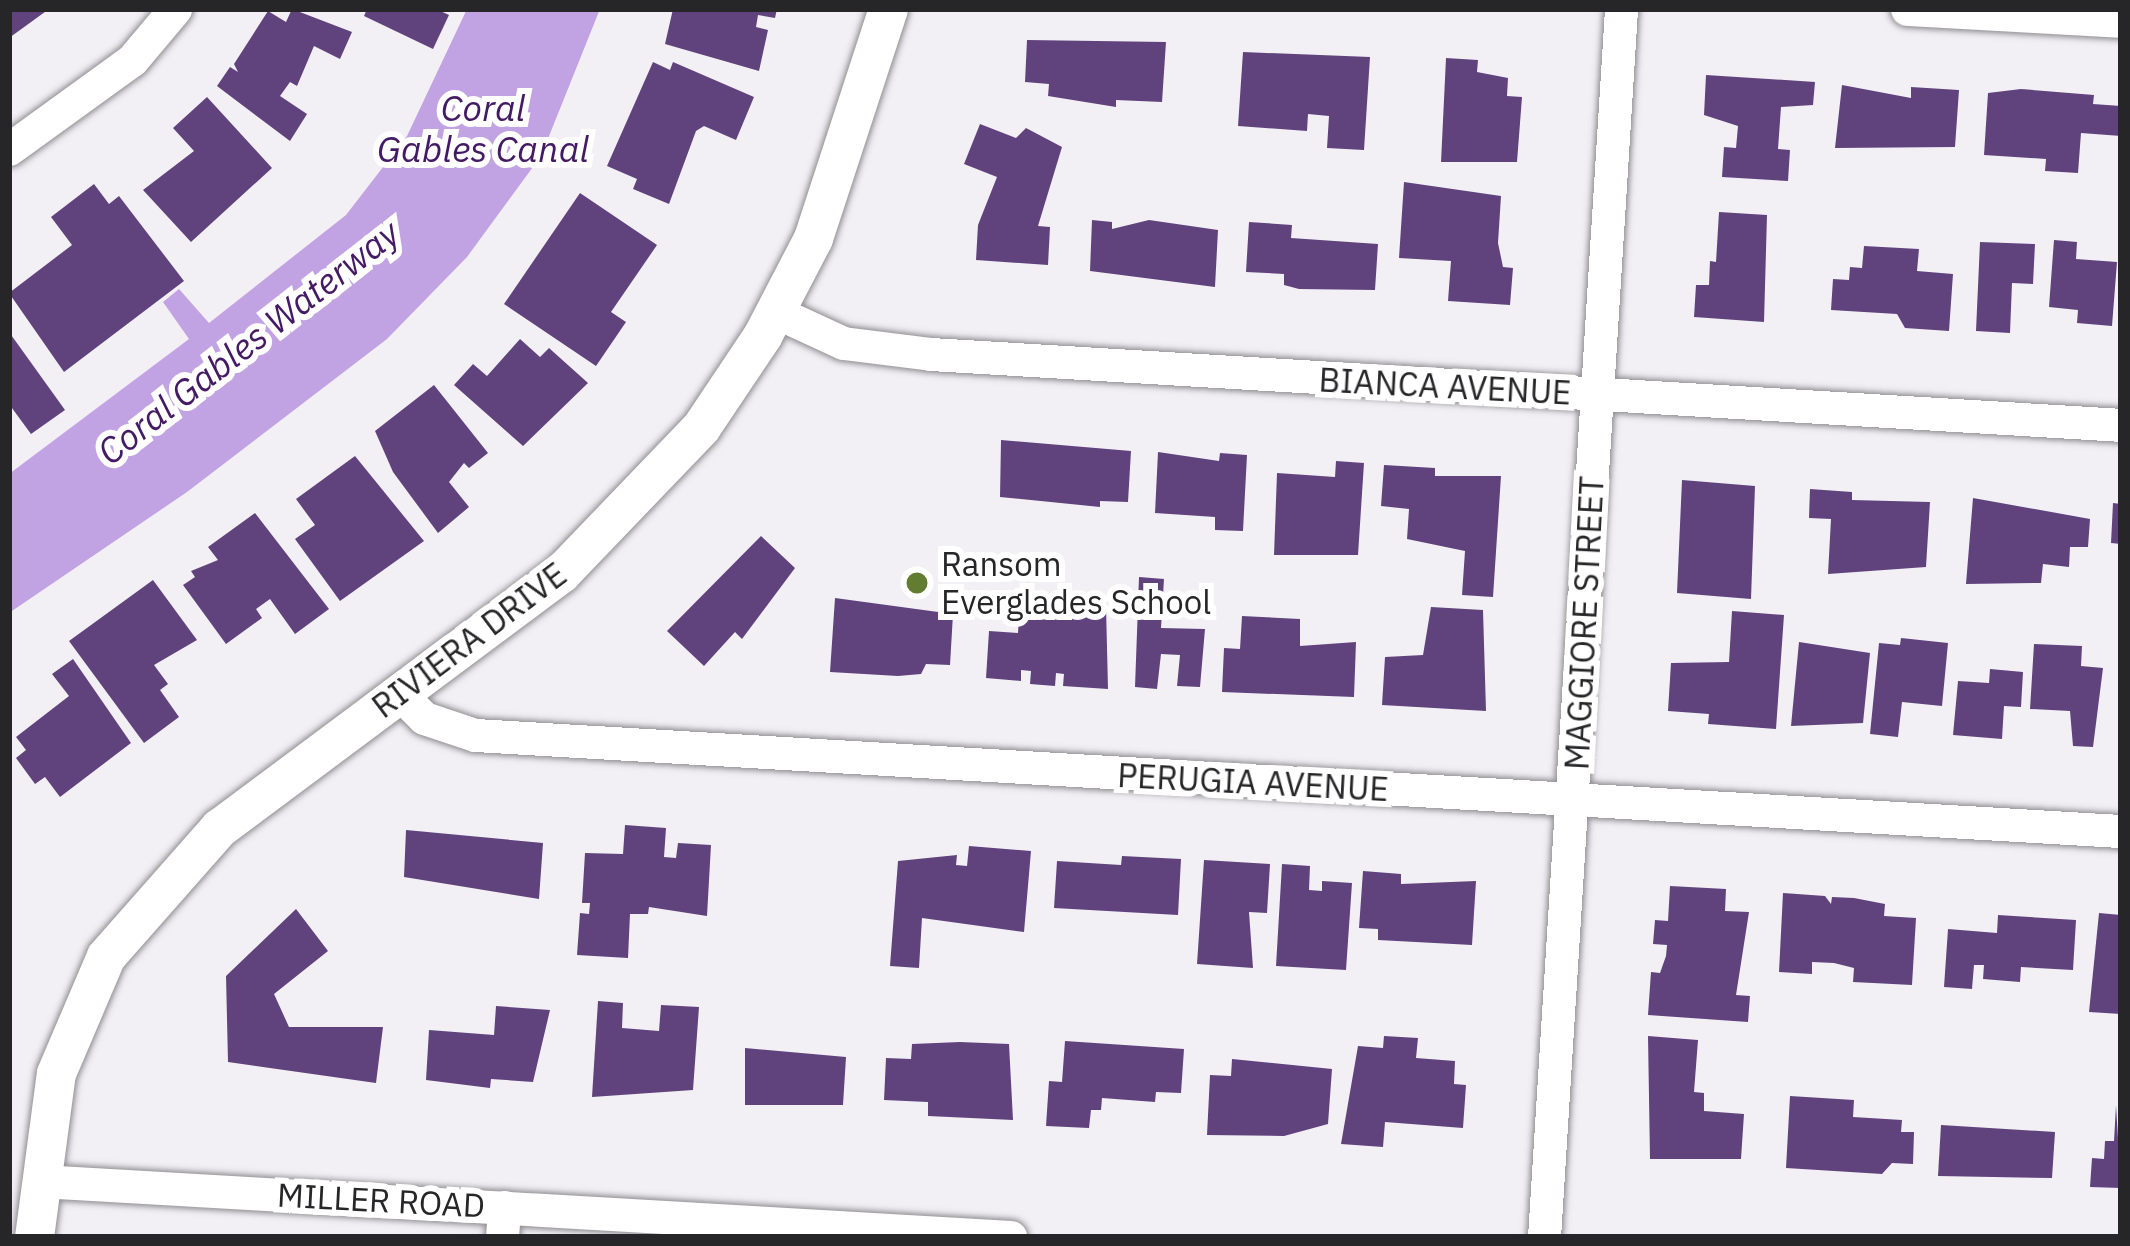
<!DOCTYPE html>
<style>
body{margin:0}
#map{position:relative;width:2130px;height:1246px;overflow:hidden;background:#f2f0f5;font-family:"IBM Plex Sans",sans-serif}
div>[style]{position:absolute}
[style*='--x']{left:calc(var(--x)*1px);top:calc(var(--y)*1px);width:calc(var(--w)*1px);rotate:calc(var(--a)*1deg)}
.water>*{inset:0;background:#c1a2e2}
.building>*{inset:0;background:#60437d}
.roads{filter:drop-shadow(0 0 3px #908e93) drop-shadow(0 0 3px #908e93)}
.minor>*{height:33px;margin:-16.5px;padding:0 16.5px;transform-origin:16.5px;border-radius:16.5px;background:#fff}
.tertiary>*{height:39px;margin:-19.5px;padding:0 19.5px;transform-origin:19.5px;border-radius:19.5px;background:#fff}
.dots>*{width:33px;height:33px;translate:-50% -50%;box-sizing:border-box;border:6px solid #fff;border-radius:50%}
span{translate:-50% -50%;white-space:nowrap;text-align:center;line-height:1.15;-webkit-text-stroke:12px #fff;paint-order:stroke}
.street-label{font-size:33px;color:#262527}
.poi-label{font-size:33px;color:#262527}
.left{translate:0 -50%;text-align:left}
.water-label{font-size:36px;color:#441a65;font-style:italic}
.frame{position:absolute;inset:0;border:12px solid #262527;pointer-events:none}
</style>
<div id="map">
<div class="water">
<i style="clip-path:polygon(467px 9px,600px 9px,541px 156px,467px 257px,387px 339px,187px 492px,9px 613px,9px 474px,189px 339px,163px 302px,179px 289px,209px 323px,346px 215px,407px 136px)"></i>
</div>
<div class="building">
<i style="clip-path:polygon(9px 9px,49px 9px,9px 38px)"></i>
<i style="clip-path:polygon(292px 9px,352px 32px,340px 59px,314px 46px,297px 86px,290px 82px,280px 96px,307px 114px,290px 141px,217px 86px,230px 67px,238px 72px,234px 64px,268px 11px,286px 22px)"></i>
<i style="clip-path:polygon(367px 9px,436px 9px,449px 15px,433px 49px,364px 16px)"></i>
<i style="clip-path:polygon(673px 9px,777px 9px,775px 18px,758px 15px,756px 27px,768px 30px,759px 71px,665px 44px)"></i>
<i style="clip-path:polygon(1027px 40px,1166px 42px,1162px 102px,1116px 100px,1116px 107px,1048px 96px,1049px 84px,1025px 82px)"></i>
<i style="clip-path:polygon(1243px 52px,1370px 57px,1364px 150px,1327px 148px,1329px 116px,1308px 114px,1307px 131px,1238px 126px)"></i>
<i style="clip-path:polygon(1446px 58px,1478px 60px,1477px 72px,1508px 78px,1507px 96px,1522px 97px,1517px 162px,1441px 162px)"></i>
<i style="clip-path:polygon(653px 62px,670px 70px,673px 62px,754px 97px,736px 140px,704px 126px,696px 131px,669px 204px,633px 189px,637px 179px,607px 166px)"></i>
<i style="clip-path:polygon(1706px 75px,1815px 82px,1813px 105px,1781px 107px,1778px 149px,1790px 150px,1788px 181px,1722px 177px,1724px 147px,1736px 148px,1738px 126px,1704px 115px)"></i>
<i style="clip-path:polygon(1842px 85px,1911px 98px,1911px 87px,1959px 90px,1955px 147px,1835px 148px)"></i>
<i style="clip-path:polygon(2021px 89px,2094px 95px,2093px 104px,2121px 106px,2121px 136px,2081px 133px,2078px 173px,2045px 171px,2046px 159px,1984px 155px,1988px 93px)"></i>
<i style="clip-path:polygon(207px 97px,272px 168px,191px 242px,143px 190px,194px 151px,173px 128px)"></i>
<i style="clip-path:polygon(980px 124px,1016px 138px,1026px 128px,1062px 147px,1038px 226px,1050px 227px,1048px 265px,976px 260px,978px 225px,997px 177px,964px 164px)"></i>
<i style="clip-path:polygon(1404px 182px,1501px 196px,1498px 243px,1503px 267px,1513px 268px,1510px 305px,1448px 301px,1451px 261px,1399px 258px)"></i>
<i style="clip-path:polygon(94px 184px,109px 204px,119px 196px,184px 281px,64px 372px,9px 293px,72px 245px,51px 217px)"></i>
<i style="clip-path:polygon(580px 193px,657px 245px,611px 312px,626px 322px,596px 366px,504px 304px)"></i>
<i style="clip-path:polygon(1719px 212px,1767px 215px,1764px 322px,1694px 317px,1696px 285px,1709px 285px,1710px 261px,1716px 262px)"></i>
<i style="clip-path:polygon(1092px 220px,1112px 222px,1112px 229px,1149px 220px,1218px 230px,1215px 287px,1090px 271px)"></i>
<i style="clip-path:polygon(1249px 222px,1292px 225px,1291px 238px,1378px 244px,1375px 290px,1299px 289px,1284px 285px,1284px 274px,1246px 272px)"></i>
<i style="clip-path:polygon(2054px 240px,2077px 242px,2076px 259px,2117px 262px,2112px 326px,2077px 323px,2078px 310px,2049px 307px)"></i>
<i style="clip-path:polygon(1980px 242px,2035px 244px,2033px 284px,2012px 283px,2010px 333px,1976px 331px)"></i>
<i style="clip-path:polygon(1864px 246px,1919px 249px,1917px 271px,1953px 274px,1949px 331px,1905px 328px,1897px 314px,1831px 310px,1833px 279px,1849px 280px,1850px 267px,1862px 268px)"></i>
<i style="clip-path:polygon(9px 332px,65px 410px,31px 434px,9px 404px)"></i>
<i style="clip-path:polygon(520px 339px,540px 357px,549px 348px,588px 383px,523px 446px,454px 385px,473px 364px,487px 376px)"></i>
<i style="clip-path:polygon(434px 385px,488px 453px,469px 468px,464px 463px,449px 482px,469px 507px,438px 533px,393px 472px,375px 431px)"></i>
<i style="clip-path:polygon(1001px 440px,1131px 451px,1128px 502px,1100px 501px,1100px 507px,1000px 497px)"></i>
<i style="clip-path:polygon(1158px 452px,1219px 461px,1220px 453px,1247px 455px,1243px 531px,1215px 530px,1215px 517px,1155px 513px)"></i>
<i style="clip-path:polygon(355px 456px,424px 541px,340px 601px,295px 539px,315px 525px,296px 499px)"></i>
<i style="clip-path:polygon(1336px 461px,1364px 463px,1358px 555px,1274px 555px,1277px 473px,1335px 477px)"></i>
<i style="clip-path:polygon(1384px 465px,1435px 468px,1435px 476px,1501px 476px,1493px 597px,1462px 595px,1465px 551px,1407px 539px,1409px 509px,1381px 506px)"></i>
<i style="clip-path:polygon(1682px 480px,1755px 486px,1751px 599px,1677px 593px)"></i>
<i style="clip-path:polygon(1810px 489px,1852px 492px,1852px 500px,1930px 502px,1926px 567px,1828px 574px,1831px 519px,1809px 518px)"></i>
<i style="clip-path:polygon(1973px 498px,2090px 519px,2088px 547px,2070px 547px,2069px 567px,2043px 564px,2041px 583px,1966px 584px)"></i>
<i style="clip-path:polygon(2113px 503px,2121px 504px,2121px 544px,2111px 543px)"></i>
<i style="clip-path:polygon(255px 513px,329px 609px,295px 634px,270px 599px,256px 609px,262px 618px,226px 644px,183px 585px,195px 577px,191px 571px,218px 560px,208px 547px)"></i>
<i style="clip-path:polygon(761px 536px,795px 568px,742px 639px,735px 632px,704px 666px,667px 631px)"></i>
<i style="clip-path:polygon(1139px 577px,1164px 579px,1161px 628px,1205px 629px,1200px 687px,1177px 686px,1180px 655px,1161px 654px,1157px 689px,1135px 687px)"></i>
<i style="clip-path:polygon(153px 580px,197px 640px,154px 665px,168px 684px,160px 690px,179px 717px,144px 743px,69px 641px)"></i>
<i style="clip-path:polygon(835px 598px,953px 614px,950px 665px,926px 664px,921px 674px,898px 676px,830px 672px)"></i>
<i style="clip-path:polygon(1020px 599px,1106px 606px,1108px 689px,1063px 686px,1064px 674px,1056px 673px,1055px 686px,1030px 684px,1031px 671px,1021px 670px,1021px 681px,986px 678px,989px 631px,1018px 633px)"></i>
<i style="clip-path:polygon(1431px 607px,1483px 610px,1486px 711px,1382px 705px,1385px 657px,1423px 655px)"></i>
<i style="clip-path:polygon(1732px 611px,1784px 615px,1776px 729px,1708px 724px,1709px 714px,1668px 711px,1671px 663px,1729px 662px)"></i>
<i style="clip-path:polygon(1242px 616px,1300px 619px,1300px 646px,1356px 642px,1354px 697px,1222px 692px,1224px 648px,1240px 649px)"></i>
<i style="clip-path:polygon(1901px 638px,1948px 643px,1942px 706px,1902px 702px,1898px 737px,1870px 734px,1879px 643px,1900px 645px)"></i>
<i style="clip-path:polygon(1799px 642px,1870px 653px,1863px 723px,1791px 726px)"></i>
<i style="clip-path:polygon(2034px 644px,2082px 646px,2081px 666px,2103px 668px,2093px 747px,2073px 746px,2070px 711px,2030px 709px)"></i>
<i style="clip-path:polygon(73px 659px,131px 743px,60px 797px,45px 777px,35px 784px,16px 758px,26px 750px,16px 737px,69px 696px,52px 674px)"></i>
<i style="clip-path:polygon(1990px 669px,2023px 672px,2021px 707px,2004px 706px,2002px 739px,1953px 735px,1958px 681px,1989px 683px)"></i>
<i style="clip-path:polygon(625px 825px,666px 828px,664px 857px,676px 858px,678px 843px,711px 845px,707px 916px,649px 907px,648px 914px,630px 914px,628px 958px,577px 955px,580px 913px,589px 914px,590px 903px,582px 903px,585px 853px,623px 854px)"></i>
<i style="clip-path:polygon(406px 830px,543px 843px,539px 899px,404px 877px)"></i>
<i style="clip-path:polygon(969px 846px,1031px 851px,1024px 932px,922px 918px,919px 968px,890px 966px,898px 861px,957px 855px,956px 865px,967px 866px)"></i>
<i style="clip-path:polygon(1122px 856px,1181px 859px,1178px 915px,1054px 908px,1057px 861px,1121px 865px)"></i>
<i style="clip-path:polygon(1204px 860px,1270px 864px,1267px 913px,1249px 912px,1253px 968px,1197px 964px)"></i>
<i style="clip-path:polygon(1282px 864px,1310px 866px,1309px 890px,1322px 891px,1322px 881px,1352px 883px,1346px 970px,1276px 966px)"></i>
<i style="clip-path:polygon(1363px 871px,1401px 874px,1401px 884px,1476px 881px,1472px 945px,1378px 940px,1378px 929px,1359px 928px)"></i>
<i style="clip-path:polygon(1670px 886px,1726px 889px,1725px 911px,1749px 912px,1736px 995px,1750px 996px,1748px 1022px,1648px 1015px,1651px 972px,1660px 973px,1666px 956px,1667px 945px,1653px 944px,1655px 920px,1668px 921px)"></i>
<i style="clip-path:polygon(1783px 893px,1825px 896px,1831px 904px,1832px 897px,1854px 898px,1885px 904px,1884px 916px,1916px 918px,1912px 985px,1853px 982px,1854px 968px,1834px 963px,1812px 962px,1812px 974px,1779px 972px)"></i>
<i style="clip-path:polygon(296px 909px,328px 951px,274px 994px,289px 1027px,383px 1027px,376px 1083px,228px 1062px,226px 976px)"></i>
<i style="clip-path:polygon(2099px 913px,2121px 915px,2121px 1014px,2089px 1012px)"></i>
<i style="clip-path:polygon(1998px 915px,2076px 920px,2073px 970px,2021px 967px,2020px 982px,1983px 979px,1984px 965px,1974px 965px,1972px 989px,1944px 987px,1948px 929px,1997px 933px)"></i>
<i style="clip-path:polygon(598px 1001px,623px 1003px,622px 1028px,659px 1031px,661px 1005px,699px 1007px,693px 1090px,592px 1097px)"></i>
<i style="clip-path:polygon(496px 1006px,550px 1010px,533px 1082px,491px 1079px,490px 1088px,426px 1080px,429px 1030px,494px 1035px)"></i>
<i style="clip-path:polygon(1384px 1036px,1418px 1038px,1416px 1058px,1455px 1061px,1454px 1084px,1466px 1085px,1463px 1128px,1385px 1122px,1383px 1147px,1341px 1144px,1358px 1046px,1383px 1048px)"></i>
<i style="clip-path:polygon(1648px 1036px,1698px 1040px,1694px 1092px,1704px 1093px,1704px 1111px,1744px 1114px,1741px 1159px,1650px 1159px)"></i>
<i style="clip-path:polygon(1065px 1041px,1184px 1049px,1181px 1093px,1156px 1092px,1155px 1102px,1102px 1098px,1101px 1110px,1091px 1110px,1089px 1128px,1046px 1126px,1049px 1081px,1062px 1082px)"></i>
<i style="clip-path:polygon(960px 1042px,1009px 1044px,1013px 1120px,928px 1116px,928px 1102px,884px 1100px,886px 1058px,911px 1059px,912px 1044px)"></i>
<i style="clip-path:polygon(745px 1048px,846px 1057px,843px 1105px,745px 1105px)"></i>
<i style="clip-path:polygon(1232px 1059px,1332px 1069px,1328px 1124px,1284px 1136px,1207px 1135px,1210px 1075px,1231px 1076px)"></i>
<i style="clip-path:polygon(1790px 1096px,1854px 1100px,1853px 1117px,1902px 1120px,1901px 1132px,1914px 1132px,1913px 1164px,1892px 1163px,1882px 1174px,1786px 1168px)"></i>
<i style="clip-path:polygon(2116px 1105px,2121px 1188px,2090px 1187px,2092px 1158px,2104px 1159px,2105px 1141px,2114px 1141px)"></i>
<i style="clip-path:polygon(1941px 1125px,2055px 1132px,2052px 1178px,1938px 1176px)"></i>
</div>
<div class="roads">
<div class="minor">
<i style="--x:1907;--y:9;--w:214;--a:3.2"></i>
<i style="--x:9;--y:149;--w:152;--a:-35.9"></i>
<i style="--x:132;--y:60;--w:67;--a:-49.9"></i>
<i style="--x:776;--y:312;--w:74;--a:24.8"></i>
<i style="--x:843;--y:343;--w:89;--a:7.1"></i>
<i style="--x:931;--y:354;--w:1192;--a:3.41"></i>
<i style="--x:399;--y:693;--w:35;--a:45"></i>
<i style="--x:424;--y:718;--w:54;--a:18.4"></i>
<i style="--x:475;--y:735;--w:1649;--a:3.34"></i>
<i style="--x:40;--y:1181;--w:972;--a:3.3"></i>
<i style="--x:502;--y:1237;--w:30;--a:-86"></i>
<i style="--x:1544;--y:1237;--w:1230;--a:-86.41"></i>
</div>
<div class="tertiary">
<i style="--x:34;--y:1237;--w:165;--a:-82.4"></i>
<i style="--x:56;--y:1073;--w:127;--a:-66.9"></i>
<i style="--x:106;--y:956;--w:171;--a:-48.6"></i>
<i style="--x:219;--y:828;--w:427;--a:-36.7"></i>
<i style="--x:561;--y:573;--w:202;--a:-46.2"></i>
<i style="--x:701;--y:427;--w:110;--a:-56.2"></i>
<i style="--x:762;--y:336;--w:110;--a:-62.5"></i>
<i style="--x:813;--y:238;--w:241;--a:-71.9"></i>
</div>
</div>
<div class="dots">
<i style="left:917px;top:583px;background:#627d31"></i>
</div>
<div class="street-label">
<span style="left:1445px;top:386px;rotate:3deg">BIANCA AVENUE</span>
<span style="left:1584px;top:623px;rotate:-87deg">MAGGIORE STREET</span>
<span style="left:469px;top:640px;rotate:-37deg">RIVIERA DRIVE</span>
<span style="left:1253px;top:782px;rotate:3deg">PERUGIA AVENUE</span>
<span style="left:381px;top:1200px;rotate:3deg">MILLER ROAD</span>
</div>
<div class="poi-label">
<span class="left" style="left:941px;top:583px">Ransom<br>Everglades School</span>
</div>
<div class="water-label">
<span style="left:483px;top:128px">Coral<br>Gables Canal</span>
<span style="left:248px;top:342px;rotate:-38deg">Coral Gables Waterway</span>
</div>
<div class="frame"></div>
</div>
